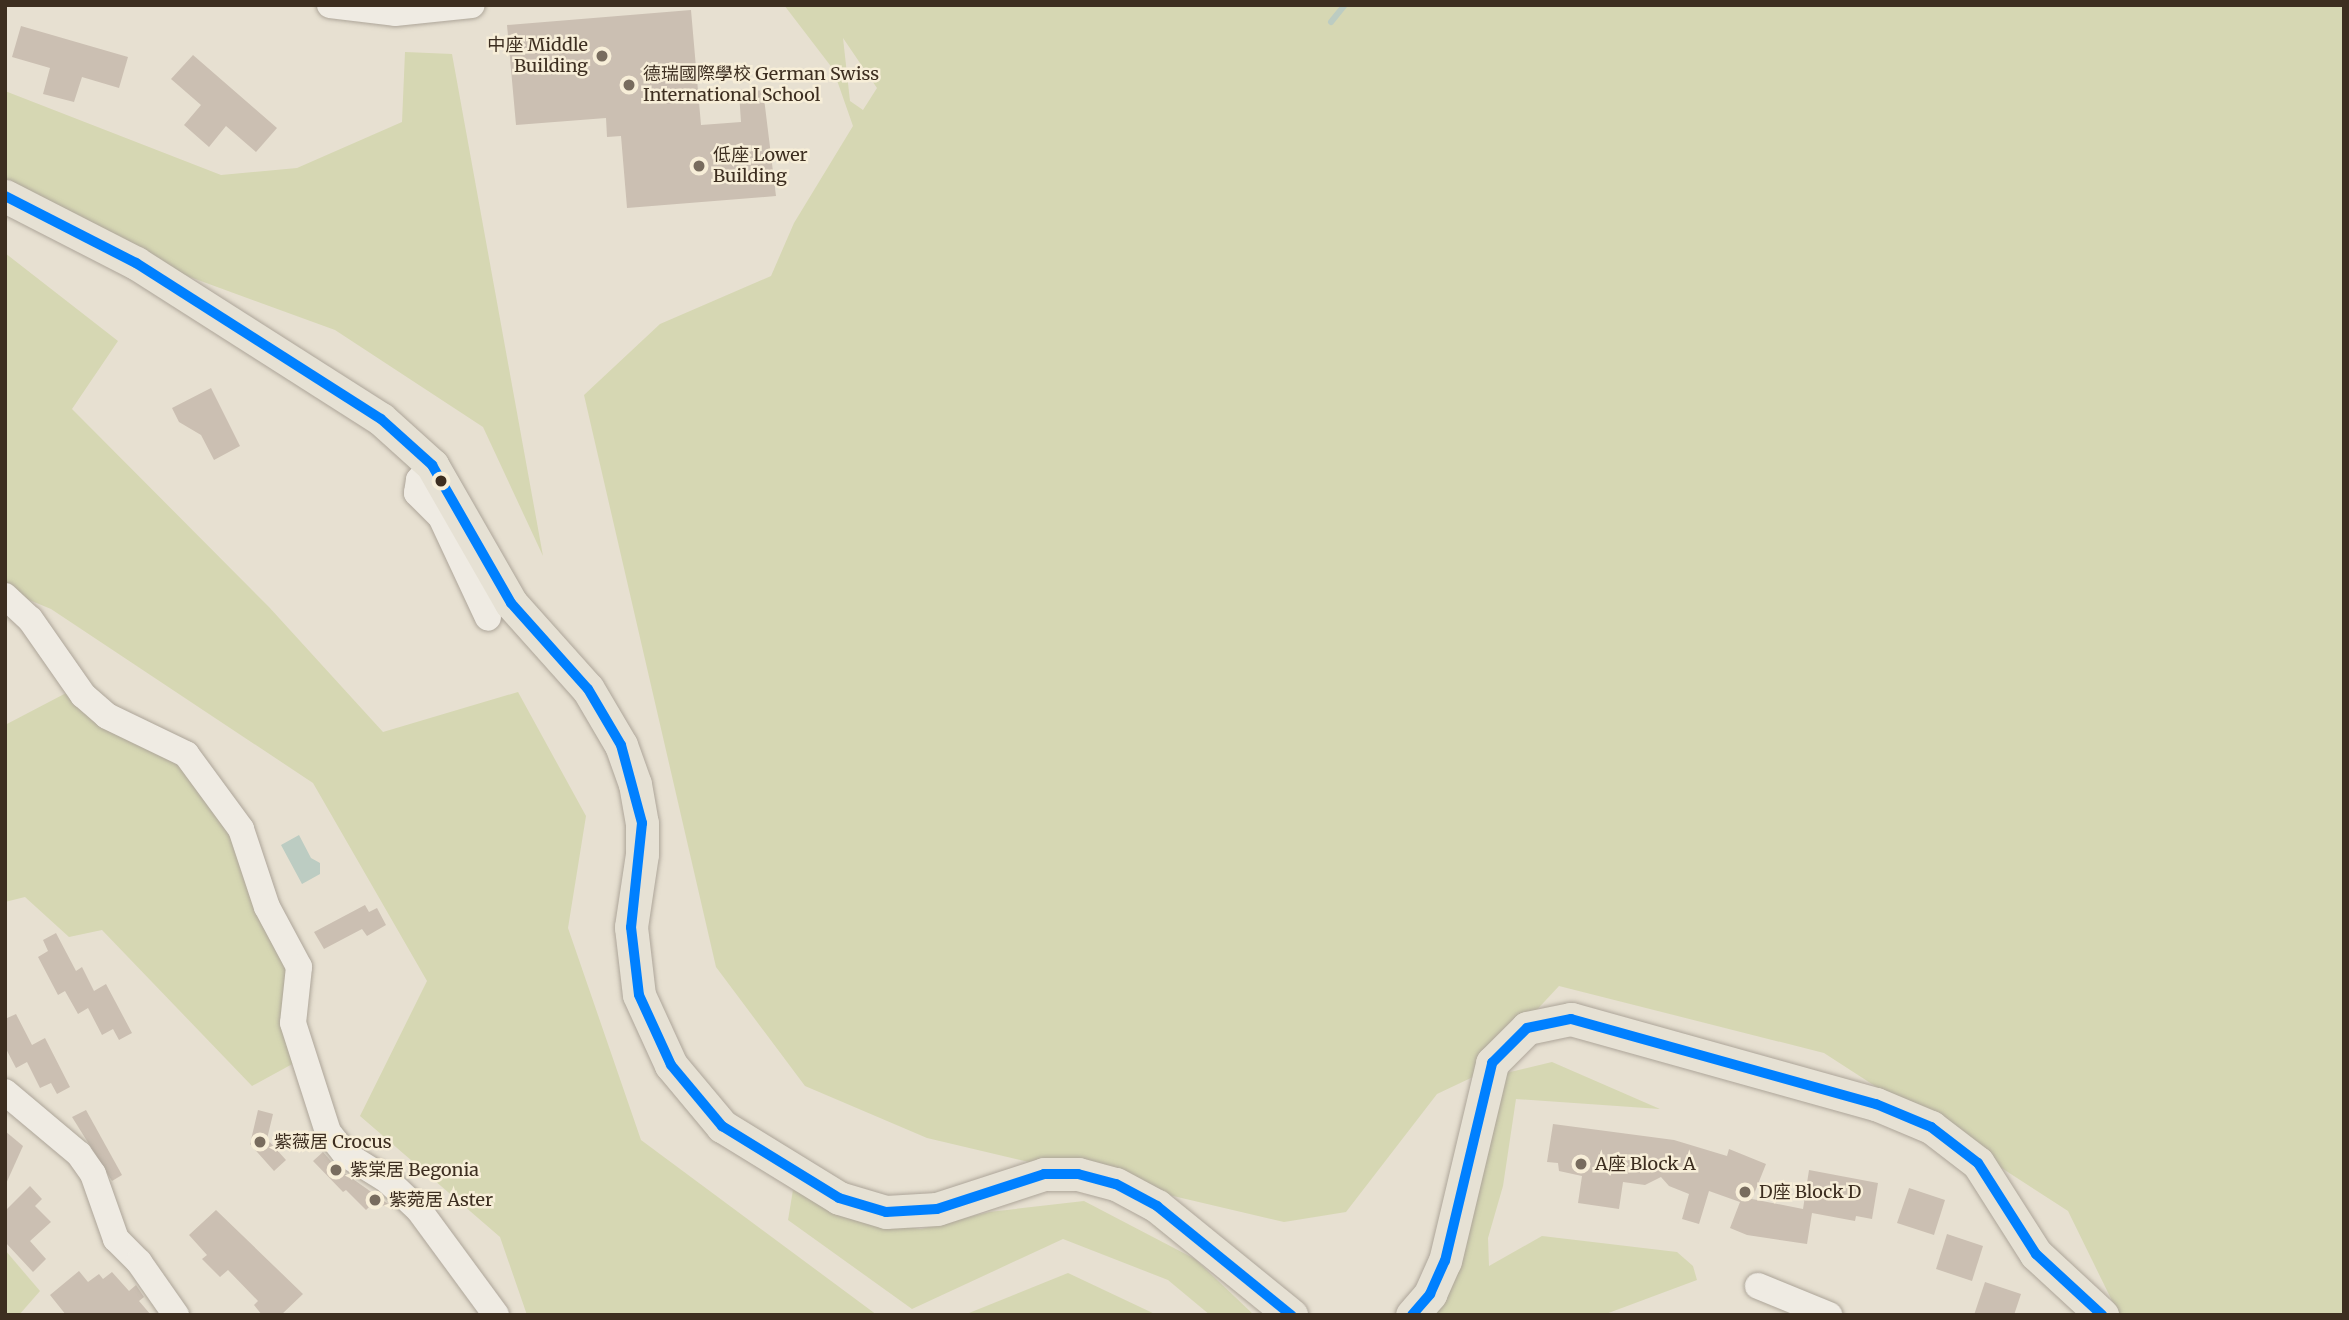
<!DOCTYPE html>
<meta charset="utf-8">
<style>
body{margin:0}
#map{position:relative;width:2349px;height:1320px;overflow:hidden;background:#e7e0d1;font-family:Merriweather,"Noto Sans TC",serif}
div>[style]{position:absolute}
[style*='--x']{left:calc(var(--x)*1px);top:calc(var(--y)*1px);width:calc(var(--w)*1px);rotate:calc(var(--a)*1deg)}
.green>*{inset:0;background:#d6d7b3}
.water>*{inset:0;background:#bcccc2}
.stream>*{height:6px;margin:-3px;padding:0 3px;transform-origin:3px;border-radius:3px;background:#bcccc2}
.building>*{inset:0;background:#cbbfb2}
.roads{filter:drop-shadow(0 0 2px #ada599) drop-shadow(0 0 2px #ada599)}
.minor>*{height:26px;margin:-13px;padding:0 13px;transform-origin:13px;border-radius:13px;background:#efebe3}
.major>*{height:33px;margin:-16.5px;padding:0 16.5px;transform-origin:16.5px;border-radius:16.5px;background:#e6e1d4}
.bus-1>*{height:10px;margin:-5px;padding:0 5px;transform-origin:5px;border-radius:5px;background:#0080ff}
.dots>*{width:19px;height:19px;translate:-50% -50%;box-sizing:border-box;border:4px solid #f7eed8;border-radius:50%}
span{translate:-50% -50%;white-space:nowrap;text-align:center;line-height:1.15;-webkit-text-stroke:5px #f7eed8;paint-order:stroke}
.poi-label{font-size:18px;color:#3d2e20}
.right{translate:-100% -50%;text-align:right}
.left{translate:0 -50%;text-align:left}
.frame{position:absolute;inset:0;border:7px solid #3d2e20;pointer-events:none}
</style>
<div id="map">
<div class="green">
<i style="clip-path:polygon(evenodd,784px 5px,2344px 5px,2344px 1315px,2119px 1315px,2068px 1211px,1824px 1053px,1559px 986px,1475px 1076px,1437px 1094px,1346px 1212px,1284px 1222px,927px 1138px,805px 1086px,716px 967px,584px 395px,660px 324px,771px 276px,794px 223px,853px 126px,833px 69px,784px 5px,843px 38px,877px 88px,863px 110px,850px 101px,843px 38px)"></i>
<i style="clip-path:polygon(405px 52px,452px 54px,543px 556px,483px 427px,335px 330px,168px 269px,5px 178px,5px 91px,221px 175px,297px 168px,402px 122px)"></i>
<i style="clip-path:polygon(5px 253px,118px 341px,72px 409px,269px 607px,383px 732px,518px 692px,586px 816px,568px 928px,641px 1140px,877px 1315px,527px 1315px,500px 1237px,360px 1116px,427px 981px,313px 783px,51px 609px,5px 590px)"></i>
<i style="clip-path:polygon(70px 691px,172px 753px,228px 823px,293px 970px,296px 1062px,252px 1086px,102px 930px,69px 937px,25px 897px,5px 902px,5px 725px)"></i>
<i style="clip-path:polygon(1552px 1062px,1660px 1109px,1516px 1099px,1503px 1186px,1488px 1238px,1489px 1266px,1542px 1236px,1677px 1252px,1693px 1266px,1697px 1280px,1603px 1315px,1429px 1315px,1502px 1074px)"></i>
<i style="clip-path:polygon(793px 1190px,859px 1220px,921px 1229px,989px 1212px,1084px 1201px,1195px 1259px,1254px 1315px,1210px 1315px,1168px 1280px,1063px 1239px,912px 1309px,788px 1220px)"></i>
<i style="clip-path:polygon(5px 1250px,40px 1291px,19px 1315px,5px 1315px)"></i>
<i style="clip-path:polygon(1068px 1273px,1157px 1315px,964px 1315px)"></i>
</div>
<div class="water">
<i style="clip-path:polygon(299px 835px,311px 858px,320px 863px,320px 874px,302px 884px,281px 845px)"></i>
</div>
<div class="stream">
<i style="--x:1331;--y:22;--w:22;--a:-51"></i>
</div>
<div class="building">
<i style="clip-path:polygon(691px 10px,701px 125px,741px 122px,739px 93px,763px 90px,776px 196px,627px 208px,621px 136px,607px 137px,606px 118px,516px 125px,507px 25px)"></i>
<i style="clip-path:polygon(21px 26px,128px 57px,119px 88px,82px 77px,74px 102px,43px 94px,50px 68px,12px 57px)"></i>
<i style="clip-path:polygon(193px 55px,277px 128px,256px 152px,226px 126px,209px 147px,184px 125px,201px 105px,171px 79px)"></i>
<i style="clip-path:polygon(211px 388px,240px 446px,214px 460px,201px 435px,179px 422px,172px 408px)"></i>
<i style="clip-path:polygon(365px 905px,369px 912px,377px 908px,386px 925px,367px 936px,362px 929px,324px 949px,314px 932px)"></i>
<i style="clip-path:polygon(56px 933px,76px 971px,82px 967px,94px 991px,106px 984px,132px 1033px,119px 1040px,113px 1029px,102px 1035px,88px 1008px,78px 1014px,65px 991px,58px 995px,38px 957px,48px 951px,43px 940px)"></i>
<i style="clip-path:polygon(16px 1014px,32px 1045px,45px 1038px,70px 1087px,57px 1094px,51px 1083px,40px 1088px,27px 1062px,16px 1068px,5px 1047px,5px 1019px)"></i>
<i style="clip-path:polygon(86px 1110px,122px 1175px,112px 1181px,72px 1117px)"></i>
<i style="clip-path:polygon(258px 1110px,273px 1114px,267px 1139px,286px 1160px,274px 1171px,250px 1144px)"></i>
<i style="clip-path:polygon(1553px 1124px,1674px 1140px,1727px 1156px,1729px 1149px,1766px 1164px,1752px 1199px,1803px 1209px,1809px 1170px,1878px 1183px,1872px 1219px,1856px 1216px,1855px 1221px,1812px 1213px,1807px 1244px,1747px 1235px,1730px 1228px,1740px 1202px,1709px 1191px,1699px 1224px,1682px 1219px,1689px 1194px,1669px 1186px,1661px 1177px,1645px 1185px,1623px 1182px,1619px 1209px,1578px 1203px,1582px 1176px,1559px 1171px,1558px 1163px,1547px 1162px)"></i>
<i style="clip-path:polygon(5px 1131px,23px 1146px,5px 1186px)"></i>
<i style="clip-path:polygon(323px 1152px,336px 1167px,391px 1206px,371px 1205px,366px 1210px,346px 1190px,343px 1192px,313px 1161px)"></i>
<i style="clip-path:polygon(30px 1186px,42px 1199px,35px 1206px,51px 1222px,30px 1241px,46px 1259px,33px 1272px,5px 1242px,5px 1211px)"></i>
<i style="clip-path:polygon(1909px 1188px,1945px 1200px,1934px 1235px,1897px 1223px)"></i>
<i style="clip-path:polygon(216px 1210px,303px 1294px,281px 1315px,262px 1315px,254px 1305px,258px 1301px,228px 1270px,220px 1277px,202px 1259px,207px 1255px,189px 1235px)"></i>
<i style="clip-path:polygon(1947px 1234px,1983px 1246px,1972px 1281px,1936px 1269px)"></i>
<i style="clip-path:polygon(79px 1271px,88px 1282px,99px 1274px,103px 1279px,112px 1272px,129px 1291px,136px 1285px,144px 1297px,139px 1301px,151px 1315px,66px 1315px,50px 1295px)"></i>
<i style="clip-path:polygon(1985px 1282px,2021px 1294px,2014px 1315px,1974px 1315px)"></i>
</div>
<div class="roads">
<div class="minor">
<i style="--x:330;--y:5;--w:65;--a:7"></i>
<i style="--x:395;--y:13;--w:77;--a:-5.9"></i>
<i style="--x:432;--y:465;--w:20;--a:131"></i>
<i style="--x:419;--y:480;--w:13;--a:99"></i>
<i style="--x:417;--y:493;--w:34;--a:45"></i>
<i style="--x:441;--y:517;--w:111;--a:65"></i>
<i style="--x:5;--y:596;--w:34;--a:43"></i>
<i style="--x:30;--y:619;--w:93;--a:55.1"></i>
<i style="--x:83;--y:695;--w:32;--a:41"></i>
<i style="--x:107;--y:716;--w:88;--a:25.7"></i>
<i style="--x:186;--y:754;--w:93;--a:53.7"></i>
<i style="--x:241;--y:829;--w:82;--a:71.6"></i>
<i style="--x:267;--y:907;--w:68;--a:61.9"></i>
<i style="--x:299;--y:967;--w:56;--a:96.1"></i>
<i style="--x:293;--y:1023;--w:114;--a:72.2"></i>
<i style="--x:328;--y:1132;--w:28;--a:52"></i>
<i style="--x:345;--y:1154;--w:49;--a:31.8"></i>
<i style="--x:387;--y:1180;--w:44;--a:43.2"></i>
<i style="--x:419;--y:1210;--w:130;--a:53.7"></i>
<i style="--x:5;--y:1092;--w:97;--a:40"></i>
<i style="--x:79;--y:1154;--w:24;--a:55"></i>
<i style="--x:93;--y:1174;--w:69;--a:70.5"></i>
<i style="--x:116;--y:1239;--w:33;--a:45"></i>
<i style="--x:139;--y:1262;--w:65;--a:55.1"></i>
<i style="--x:1758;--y:1286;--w:77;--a:22.2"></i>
</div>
<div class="major">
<i style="--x:5;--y:196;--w:147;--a:27.1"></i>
<i style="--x:136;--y:263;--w:290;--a:32.5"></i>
<i style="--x:381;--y:419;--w:69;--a:42"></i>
<i style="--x:432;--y:465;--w:159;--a:60.2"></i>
<i style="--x:511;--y:603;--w:115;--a:48.2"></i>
<i style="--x:588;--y:689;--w:65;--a:59.5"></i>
<i style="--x:621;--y:745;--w:41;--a:70.3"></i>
<i style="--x:635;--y:784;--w:40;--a:80"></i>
<i style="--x:642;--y:823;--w:31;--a:90"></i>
<i style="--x:642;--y:854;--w:74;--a:98.6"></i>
<i style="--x:631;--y:927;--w:68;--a:83.3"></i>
<i style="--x:639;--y:995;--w:77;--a:65.4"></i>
<i style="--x:671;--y:1065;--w:80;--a:50.1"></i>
<i style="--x:722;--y:1126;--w:137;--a:31.6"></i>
<i style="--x:839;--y:1198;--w:49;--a:16.6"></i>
<i style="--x:886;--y:1212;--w:51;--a:-3.4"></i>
<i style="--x:937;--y:1209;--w:113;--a:-18.1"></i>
<i style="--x:1044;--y:1174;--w:34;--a:0"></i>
<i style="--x:1078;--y:1174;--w:39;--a:15"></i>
<i style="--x:1116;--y:1184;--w:47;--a:28.2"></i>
<i style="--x:1157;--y:1206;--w:173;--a:39.1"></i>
<i style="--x:1412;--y:1315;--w:28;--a:-49"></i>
<i style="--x:1430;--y:1294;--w:36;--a:-66"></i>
<i style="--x:1445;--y:1261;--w:204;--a:-76.6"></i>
<i style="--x:1492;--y:1063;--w:49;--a:-45"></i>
<i style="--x:1527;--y:1028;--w:45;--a:-11.6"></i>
<i style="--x:1571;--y:1019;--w:317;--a:15.6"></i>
<i style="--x:1876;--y:1104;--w:60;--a:22.7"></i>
<i style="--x:1931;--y:1127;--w:59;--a:37.5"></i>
<i style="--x:1978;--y:1163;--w:108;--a:57.5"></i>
<i style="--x:2036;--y:1254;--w:90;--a:42.7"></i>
</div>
</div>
<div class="bus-1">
<i style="--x:5;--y:196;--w:147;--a:27.1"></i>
<i style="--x:136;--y:263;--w:290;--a:32.5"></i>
<i style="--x:381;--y:419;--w:69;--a:42"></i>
<i style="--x:432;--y:465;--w:159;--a:60.2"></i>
<i style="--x:511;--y:603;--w:115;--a:48.2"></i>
<i style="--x:588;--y:689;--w:65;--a:59.5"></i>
<i style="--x:621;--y:745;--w:81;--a:74.9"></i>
<i style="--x:642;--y:823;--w:105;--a:96"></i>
<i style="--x:631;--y:927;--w:68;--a:83.3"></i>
<i style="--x:639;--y:995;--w:77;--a:65.4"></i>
<i style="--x:671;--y:1065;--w:80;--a:50.1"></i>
<i style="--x:722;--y:1126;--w:137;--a:31.6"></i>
<i style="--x:839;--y:1198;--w:49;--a:16.6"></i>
<i style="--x:886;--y:1212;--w:51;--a:-3.4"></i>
<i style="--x:937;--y:1209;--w:113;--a:-18.1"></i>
<i style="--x:1044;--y:1174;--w:34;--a:0"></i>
<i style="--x:1078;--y:1174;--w:39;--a:15"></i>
<i style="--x:1116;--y:1184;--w:47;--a:28.2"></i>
<i style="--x:1157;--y:1206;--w:173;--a:39.1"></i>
<i style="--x:1412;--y:1315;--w:28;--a:-49"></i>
<i style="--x:1430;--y:1294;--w:36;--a:-66"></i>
<i style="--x:1445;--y:1261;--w:204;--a:-76.6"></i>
<i style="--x:1492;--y:1063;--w:49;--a:-45"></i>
<i style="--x:1527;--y:1028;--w:45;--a:-11.6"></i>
<i style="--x:1571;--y:1019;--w:317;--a:15.6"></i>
<i style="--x:1876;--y:1104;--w:60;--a:22.7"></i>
<i style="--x:1931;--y:1127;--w:59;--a:37.5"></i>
<i style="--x:1978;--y:1163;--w:108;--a:57.5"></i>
<i style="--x:2036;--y:1254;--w:90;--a:42.7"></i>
</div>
<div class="dots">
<i style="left:602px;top:56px;background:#786c5e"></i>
<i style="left:629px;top:85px;background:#786c5e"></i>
<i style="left:699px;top:166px;background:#786c5e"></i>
<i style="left:441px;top:481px;background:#3d2e20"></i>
<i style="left:260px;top:1142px;background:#786c5e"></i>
<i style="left:1581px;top:1164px;background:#786c5e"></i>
<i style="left:336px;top:1170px;background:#786c5e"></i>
<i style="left:1745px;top:1192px;background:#786c5e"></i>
<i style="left:375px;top:1200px;background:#786c5e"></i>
</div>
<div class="poi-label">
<span class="right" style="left:588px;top:56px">中座 Middle<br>Building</span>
<span class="left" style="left:643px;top:85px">德瑞國際學校 German Swiss<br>International School</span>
<span class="left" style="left:713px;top:166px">低座 Lower<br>Building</span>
<span class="left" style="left:274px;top:1142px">紫薇居 Crocus</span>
<span class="left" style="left:1595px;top:1164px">A座 Block A</span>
<span class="left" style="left:350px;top:1170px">紫棠居 Begonia</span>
<span class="left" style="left:1759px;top:1192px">D座 Block D</span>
<span class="left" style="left:389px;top:1200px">紫菀居 Aster</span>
</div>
<div class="frame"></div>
</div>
